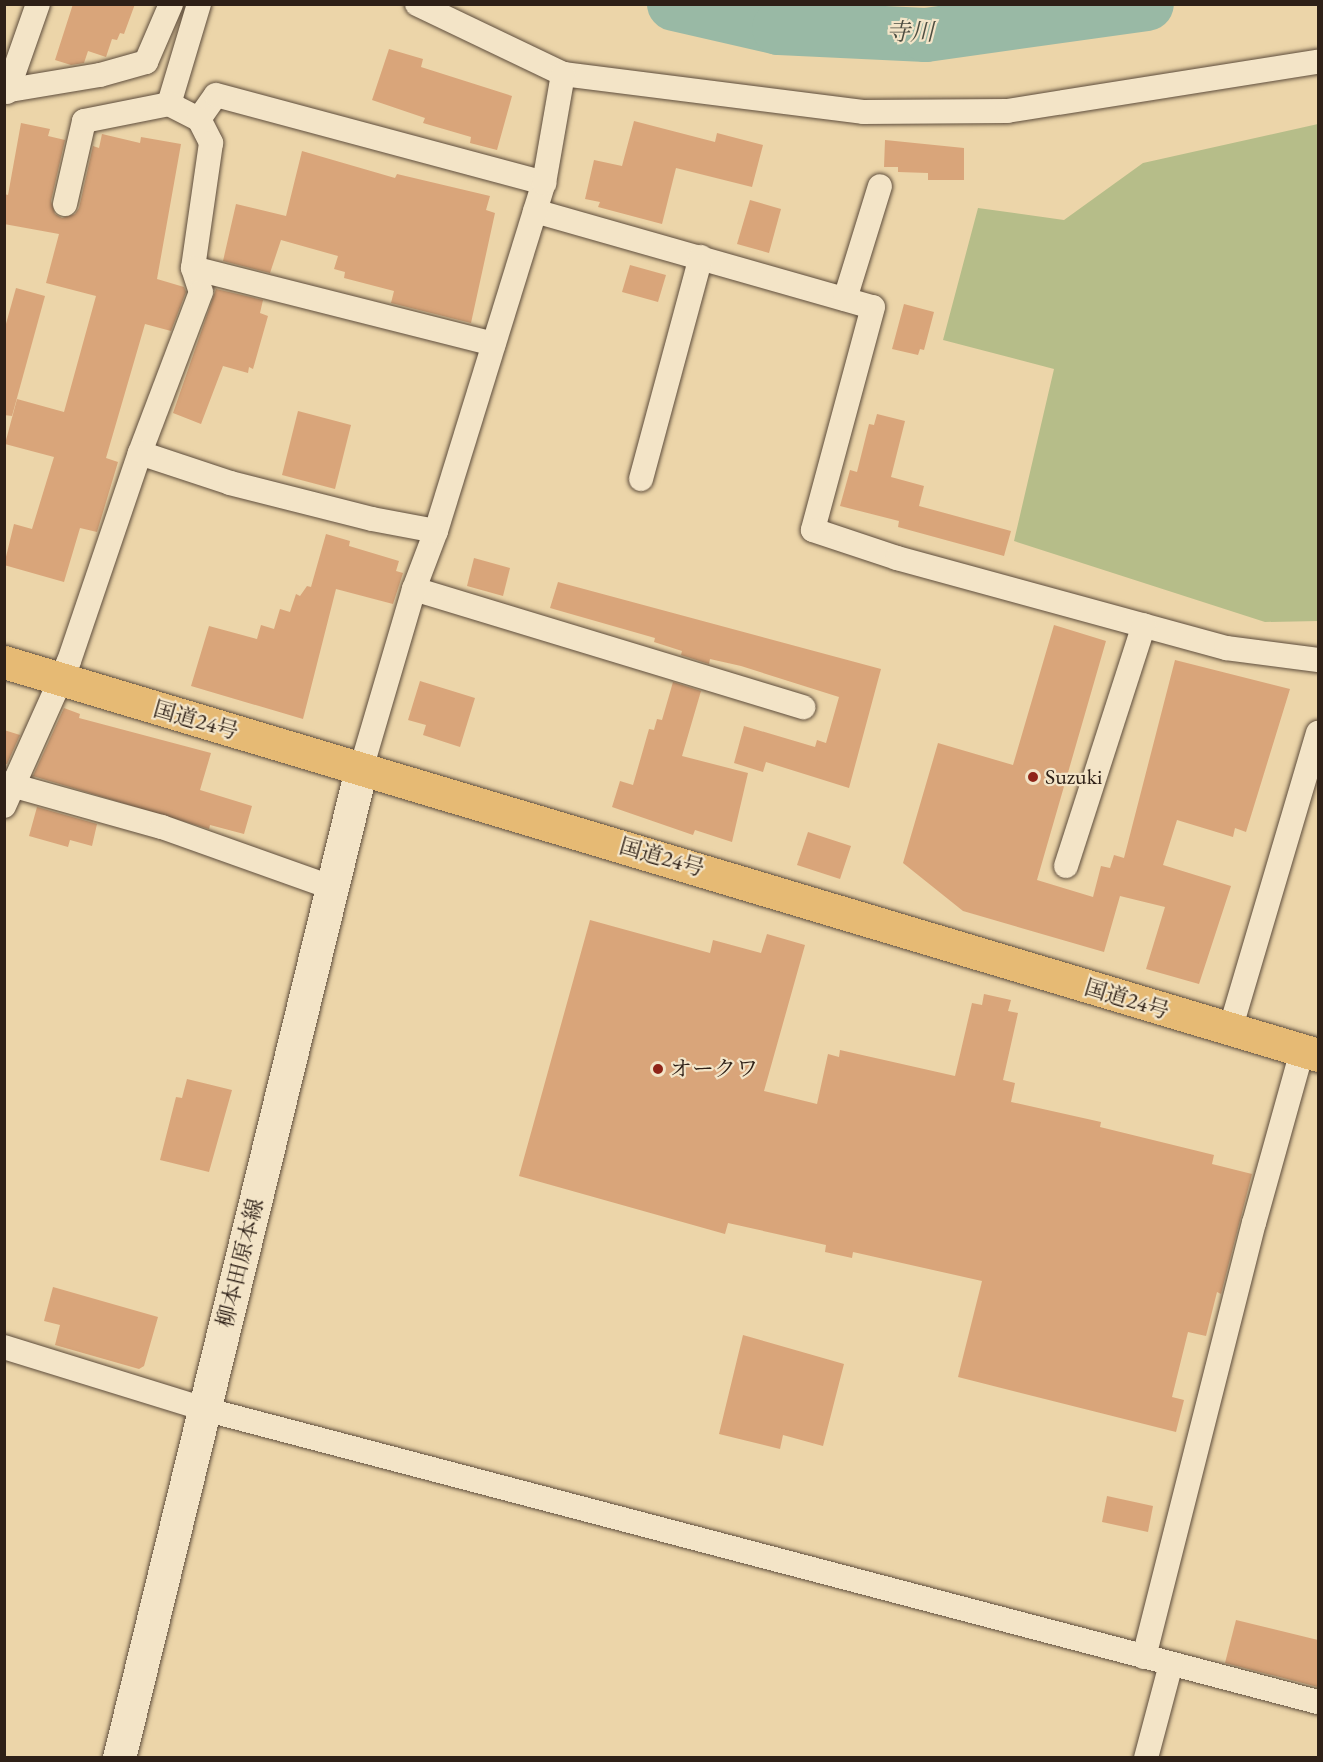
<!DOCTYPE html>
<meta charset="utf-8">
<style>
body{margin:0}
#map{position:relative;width:1323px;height:1762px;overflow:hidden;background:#ecd5a9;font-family:"EB Garamond","Noto Serif JP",serif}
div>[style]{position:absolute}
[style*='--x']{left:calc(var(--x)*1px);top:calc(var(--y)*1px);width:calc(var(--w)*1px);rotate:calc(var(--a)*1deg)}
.green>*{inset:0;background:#b6bd89}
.river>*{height:54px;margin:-27px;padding:0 27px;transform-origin:27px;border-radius:27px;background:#99b9a5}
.building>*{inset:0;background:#d9a57a}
.roads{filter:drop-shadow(0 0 2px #5e4d3c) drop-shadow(0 0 2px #5e4d3c)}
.street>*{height:24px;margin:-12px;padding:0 12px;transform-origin:12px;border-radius:12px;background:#f3e4c7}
.secondary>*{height:33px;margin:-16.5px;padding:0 16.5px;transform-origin:16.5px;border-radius:16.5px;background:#f3e4c7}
.highway>*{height:33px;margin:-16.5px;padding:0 16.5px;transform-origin:16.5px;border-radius:16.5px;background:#e6ba74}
.dots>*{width:16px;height:16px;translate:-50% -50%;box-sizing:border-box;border:3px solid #f3e4c7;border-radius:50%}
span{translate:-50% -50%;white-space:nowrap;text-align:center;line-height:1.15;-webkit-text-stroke:4.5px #f3e4c7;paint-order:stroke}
.street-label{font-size:22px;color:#2e2017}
.poi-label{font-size:22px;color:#2e2017}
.left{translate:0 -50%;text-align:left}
.water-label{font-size:24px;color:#4e4e42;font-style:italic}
.frame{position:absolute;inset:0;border:6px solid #2e2017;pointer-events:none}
</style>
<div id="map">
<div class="green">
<i style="clip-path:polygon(1318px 124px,1318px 621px,1265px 622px,1014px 541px,1054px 369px,943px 340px,978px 208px,1064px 220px,1143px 163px)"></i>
</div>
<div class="river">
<i style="--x:674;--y:4;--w:108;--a:12.9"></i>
<i style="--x:779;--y:28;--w:147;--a:2.7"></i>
<i style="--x:926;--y:35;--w:223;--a:-8"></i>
</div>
<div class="building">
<i style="clip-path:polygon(73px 4px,135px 4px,124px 34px,120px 33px,117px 40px,112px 39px,106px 57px,88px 51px,84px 63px,71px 65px,55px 60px)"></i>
<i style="clip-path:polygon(389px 49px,423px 59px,421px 67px,512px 96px,497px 150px,470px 143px,471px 137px,423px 123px,425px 118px,372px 100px)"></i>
<i style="clip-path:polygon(634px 121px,715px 142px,717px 133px,763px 145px,752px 187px,676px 168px,662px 224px,598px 207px,600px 202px,585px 199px,594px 160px,622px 166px)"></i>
<i style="clip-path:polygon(21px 123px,50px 129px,48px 136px,65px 140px,51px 201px,55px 214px,62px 218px,75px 214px,79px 208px,93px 146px,99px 148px,102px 134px,140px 143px,141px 137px,181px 144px,157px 279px,184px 287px,186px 292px,171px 331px,145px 324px,106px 458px,118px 462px,97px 532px,80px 528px,64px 582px,4px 565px,14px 524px,32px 529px,54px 457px,5px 444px,17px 399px,64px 412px,96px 296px,46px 283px,59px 234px,4px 224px,4px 194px,8px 195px)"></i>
<i style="clip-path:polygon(885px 140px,964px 148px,964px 180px,928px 180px,928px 173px,898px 172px,898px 167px,884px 167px)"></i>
<i style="clip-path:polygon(302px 151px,395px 178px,397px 174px,490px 196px,486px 210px,495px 213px,471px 323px,391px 303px,394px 291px,344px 278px,345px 272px,334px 269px,338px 256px,281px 240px,270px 273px,223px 261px,236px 204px,286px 216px)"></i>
<i style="clip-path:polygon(750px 200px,781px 209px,769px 253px,737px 244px)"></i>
<i style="clip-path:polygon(630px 265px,666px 275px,658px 302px,622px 292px)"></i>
<i style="clip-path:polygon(16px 288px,45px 296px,12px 416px,4px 415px,4px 331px)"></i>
<i style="clip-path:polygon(216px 289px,263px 300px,260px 313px,268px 316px,253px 369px,249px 367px,248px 373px,223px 366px,201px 424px,173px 413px)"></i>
<i style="clip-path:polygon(904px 304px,934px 312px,924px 350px,920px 349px,918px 355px,892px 349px)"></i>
<i style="clip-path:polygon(298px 411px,351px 425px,335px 489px,282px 475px)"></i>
<i style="clip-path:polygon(877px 414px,905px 421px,891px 477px,924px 486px,919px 506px,1011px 531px,1004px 556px,898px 527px,899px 521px,840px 506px,850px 470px,857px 472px,869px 424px,874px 425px)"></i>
<i style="clip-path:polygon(326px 534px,350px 541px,349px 546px,399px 561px,396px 571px,403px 573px,393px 604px,336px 589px,303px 719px,191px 686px,209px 626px,257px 639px,261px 625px,274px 629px,280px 609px,290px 612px,296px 594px,300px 596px,307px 586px,311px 587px)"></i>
<i style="clip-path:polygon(474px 558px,510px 568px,503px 596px,467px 586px)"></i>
<i style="clip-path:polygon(558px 582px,881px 669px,849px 788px,766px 762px,763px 772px,734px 763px,744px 726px,815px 747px,817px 740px,826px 743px,839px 697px,741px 666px,710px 659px,709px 664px,681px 655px,682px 651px,654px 642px,655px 638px,550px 608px)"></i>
<i style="clip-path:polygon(1054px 625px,1106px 641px,1037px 880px,1093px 897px,1101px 866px,1110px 868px,1114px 855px,1124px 858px,1175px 660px,1290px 689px,1246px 832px,1235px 828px,1233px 837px,1177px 820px,1163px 865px,1231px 886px,1199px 984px,1146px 969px,1165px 907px,1120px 896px,1104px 952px,963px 911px,903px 863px,938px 743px,1013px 765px)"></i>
<i style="clip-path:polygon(420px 681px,475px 698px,460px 747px,423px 735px,426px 725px,408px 720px)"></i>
<i style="clip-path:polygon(673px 682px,701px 691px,682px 756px,748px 773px,732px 842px,695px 830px,693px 835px,612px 807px,620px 781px,633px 785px,649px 729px,654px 730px,657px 719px,662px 720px)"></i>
<i style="clip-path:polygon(64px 708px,80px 714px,79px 718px,211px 753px,200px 790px,252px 806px,244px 834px,210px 825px,209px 829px,33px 776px)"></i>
<i style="clip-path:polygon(4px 730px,20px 735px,7px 764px,4px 764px)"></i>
<i style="clip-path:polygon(37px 807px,97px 824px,92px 846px,70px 840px,68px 847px,29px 836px)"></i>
<i style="clip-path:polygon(808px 832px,851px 846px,840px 879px,797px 865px)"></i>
<i style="clip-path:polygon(590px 920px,710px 953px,713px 940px,761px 953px,767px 934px,805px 945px,764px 1091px,817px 1104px,828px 1054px,839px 1057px,840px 1050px,955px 1076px,972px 1003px,982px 1005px,984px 994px,1011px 1000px,1008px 1011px,1018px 1013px,1003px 1080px,1015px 1083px,1011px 1102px,1101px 1122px,1100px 1127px,1214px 1155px,1212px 1164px,1252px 1174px,1221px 1294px,1217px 1292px,1206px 1336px,1188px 1332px,1172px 1397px,1184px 1400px,1176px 1432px,958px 1377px,982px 1281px,853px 1252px,852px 1258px,825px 1252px,826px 1245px,728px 1223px,725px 1234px,519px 1176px)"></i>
<i style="clip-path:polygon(187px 1079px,232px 1090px,209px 1172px,160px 1160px,176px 1097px,182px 1098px)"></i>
<i style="clip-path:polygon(53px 1287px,158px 1317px,144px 1366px,139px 1369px,55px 1345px,60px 1325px,44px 1321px)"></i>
<i style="clip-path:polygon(743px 1335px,844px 1364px,823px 1446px,783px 1435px,780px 1449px,719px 1434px)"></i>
<i style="clip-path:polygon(1107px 1496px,1153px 1506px,1148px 1532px,1102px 1522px)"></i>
<i style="clip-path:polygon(1236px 1620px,1318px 1640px,1318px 1687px,1225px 1663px)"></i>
</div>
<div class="roads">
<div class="street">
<i style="--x:417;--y:4;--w:162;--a:25.6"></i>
<i style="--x:563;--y:74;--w:302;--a:7.2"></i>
<i style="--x:863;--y:112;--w:144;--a:-0.4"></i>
<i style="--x:1007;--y:111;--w:315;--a:-9"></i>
<i style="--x:4;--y:91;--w:97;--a:-9.5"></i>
<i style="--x:100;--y:75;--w:48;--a:-15.8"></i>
<i style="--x:146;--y:62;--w:63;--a:-66.7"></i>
<i style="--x:7;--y:92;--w:93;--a:-70.6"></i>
<i style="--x:169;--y:104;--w:104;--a:-73.3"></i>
<i style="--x:199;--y:119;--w:29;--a:-55"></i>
<i style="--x:216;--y:95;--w:340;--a:15"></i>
<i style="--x:65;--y:204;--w:85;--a:-77.1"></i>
<i style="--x:84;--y:121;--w:87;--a:-11.3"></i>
<i style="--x:169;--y:104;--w:34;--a:27"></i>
<i style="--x:199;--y:119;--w:27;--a:63"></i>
<i style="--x:211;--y:143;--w:126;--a:98.2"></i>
<i style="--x:193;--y:268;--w:25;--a:72"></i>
<i style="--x:201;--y:292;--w:172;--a:110.8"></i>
<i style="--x:535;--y:211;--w:351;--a:15.9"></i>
<i style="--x:873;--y:307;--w:231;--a:105.1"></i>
<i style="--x:813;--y:530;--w:89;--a:18.4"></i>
<i style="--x:897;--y:558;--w:341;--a:15.3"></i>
<i style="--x:1226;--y:648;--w:93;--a:7.4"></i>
<i style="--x:193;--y:268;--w:310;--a:14.2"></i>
<i style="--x:845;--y:299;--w:118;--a:-72.8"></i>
<i style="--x:641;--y:479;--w:230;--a:-74.9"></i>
<i style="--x:414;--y:589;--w:407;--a:16.9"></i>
<i style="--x:361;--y:769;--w:188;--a:-73.6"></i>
<i style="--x:414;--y:589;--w:62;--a:-69.2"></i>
<i style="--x:436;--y:531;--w:364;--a:-72.8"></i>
<i style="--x:544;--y:183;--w:111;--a:-80.1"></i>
<i style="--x:4;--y:783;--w:164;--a:15.6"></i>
<i style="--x:162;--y:827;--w:182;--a:19.6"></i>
<i style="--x:4;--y:806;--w:159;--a:-65.9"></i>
<i style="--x:69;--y:661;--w:220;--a:-71.2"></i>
<i style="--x:140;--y:453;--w:95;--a:18.4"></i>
<i style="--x:230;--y:483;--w:146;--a:14.2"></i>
<i style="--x:372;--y:519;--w:65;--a:10.6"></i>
<i style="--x:1066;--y:866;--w:253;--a:-72.1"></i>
<i style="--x:1230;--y:1030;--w:310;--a:-73.5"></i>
<i style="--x:4;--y:1347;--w:209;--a:17.2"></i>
<i style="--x:204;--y:1409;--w:1152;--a:14.74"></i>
<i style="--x:1144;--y:1657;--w:448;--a:-75.8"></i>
<i style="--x:1254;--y:1223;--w:164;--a:-74.4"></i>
<i style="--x:1298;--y:1065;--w:15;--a:-58"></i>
<i style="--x:1146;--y:1758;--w:97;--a:-75.1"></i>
</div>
<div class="secondary">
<i style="--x:119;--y:1758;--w:1018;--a:-76.25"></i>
</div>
<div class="highway">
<i style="--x:4;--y:662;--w:1372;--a:16.65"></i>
</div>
</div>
<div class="dots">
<i style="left:1033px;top:777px;background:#8f2418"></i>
<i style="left:658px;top:1069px;background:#8f2418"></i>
</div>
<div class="street-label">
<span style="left:196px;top:720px;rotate:16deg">国道24号</span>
<span style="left:662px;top:857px;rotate:16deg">国道24号</span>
<span style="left:1127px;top:999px;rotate:17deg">国道24号</span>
<span style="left:240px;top:1263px;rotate:-76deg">柳本田原本線</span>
</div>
<div class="poi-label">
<span class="left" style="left:1045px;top:777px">Suzuki</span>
<span class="left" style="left:670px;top:1069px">オークワ</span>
</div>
<div class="water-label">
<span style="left:910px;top:32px">寺川</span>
</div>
<div class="frame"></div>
</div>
